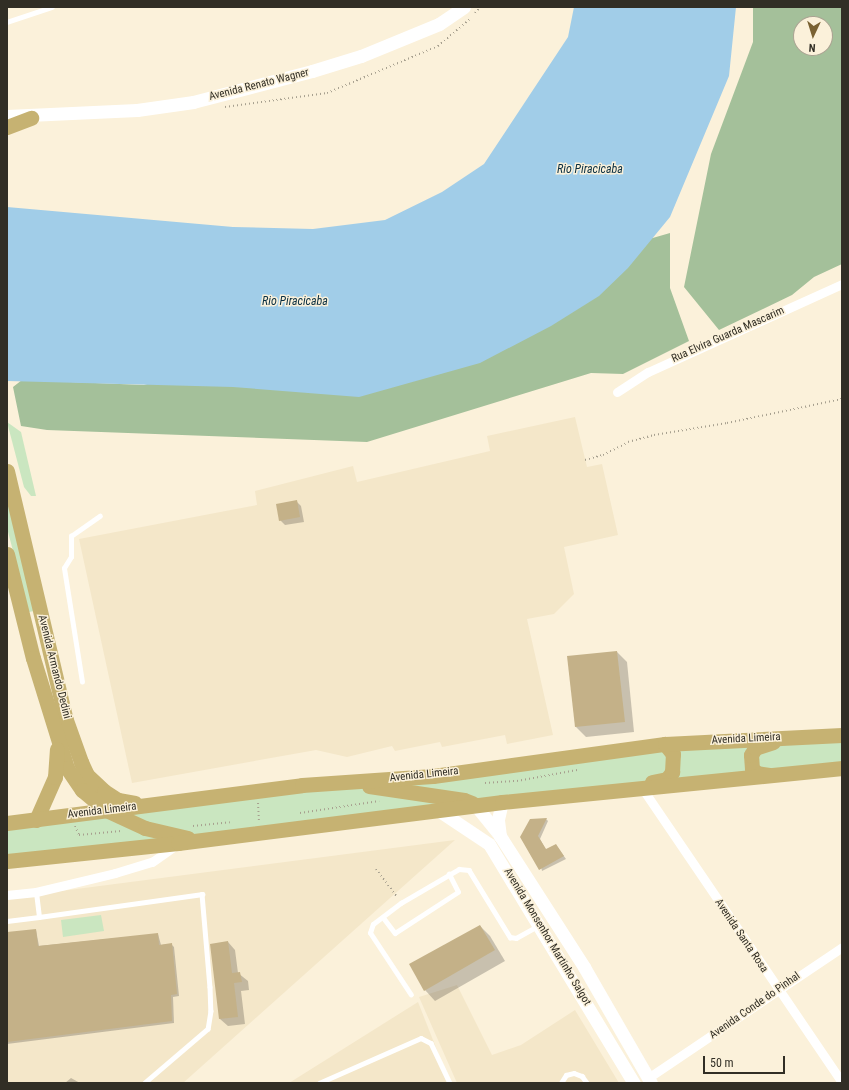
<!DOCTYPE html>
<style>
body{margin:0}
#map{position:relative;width:849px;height:1090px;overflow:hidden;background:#fbf1da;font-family:"Roboto Condensed",sans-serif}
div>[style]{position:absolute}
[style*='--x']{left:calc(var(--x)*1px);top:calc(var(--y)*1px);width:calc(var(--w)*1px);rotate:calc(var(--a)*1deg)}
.built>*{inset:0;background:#f4e7c9}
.green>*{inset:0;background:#cae6c0}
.forest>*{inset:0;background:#a4c09a}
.water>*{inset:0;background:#a1cde8}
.shadow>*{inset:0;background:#0003}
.building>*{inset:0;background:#c4b188}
.path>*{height:2px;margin-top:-1px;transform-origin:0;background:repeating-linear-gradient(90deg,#a7a08f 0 1px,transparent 0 4px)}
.service>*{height:4.5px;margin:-2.25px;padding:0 2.25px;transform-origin:2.25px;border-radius:2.25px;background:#fff}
.minor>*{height:9px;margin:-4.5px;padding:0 4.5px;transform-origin:4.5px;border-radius:4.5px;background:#fff}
.secondary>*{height:13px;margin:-6.5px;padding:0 6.5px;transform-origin:6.5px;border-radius:6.5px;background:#fff}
.trunk>*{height:15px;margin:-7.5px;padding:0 7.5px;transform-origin:7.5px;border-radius:7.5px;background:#c6b272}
span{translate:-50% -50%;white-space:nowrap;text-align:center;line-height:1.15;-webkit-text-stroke:3px #fbf1da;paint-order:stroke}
.street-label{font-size:11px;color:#312e25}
.water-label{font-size:12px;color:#082e41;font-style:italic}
.frame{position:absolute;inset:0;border:8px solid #312e25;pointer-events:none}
.north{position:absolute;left:793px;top:16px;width:40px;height:40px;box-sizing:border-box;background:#fbf1da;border:1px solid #aaa392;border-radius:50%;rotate:184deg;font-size:11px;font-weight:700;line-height:16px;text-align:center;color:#312e25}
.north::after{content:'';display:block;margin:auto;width:14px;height:18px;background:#7a6233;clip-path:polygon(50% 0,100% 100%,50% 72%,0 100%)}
.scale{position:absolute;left:703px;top:1056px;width:82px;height:18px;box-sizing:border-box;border:2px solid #312e25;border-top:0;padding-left:5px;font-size:12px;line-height:14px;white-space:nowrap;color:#312e25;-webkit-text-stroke:3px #fbf1da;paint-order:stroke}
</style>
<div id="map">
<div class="built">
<i style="clip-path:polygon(575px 417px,587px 467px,602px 464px,618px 535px,564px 547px,574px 594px,554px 614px,527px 619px,553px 735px,507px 744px,505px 735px,442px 747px,440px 742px,395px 751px,392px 746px,347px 757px,316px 750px,132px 783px,79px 539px,257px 505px,255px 491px,353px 466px,357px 482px,490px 451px,487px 436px)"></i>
<i style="clip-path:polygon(455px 840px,183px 1083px,7px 1083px,7px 898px)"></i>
<i style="clip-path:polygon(457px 985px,492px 1055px,521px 1045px,575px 1010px,619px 1083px,457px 1083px,419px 997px)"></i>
<i style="clip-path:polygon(418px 1002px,450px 1083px,289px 1083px)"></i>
</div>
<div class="green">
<i style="clip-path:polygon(7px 422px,21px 432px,36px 496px,31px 496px,24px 487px)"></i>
<i style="clip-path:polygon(7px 498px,34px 611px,29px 612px,7px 528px)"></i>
<i style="clip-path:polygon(842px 735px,842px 768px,7px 861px,7px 823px,479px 768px)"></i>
<i style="clip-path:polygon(101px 915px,104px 931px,63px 937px,61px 920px)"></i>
</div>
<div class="forest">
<i style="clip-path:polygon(evenodd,753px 7px,842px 7px,842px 264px,814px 277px,792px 295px,719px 330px,684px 287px,711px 154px,753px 42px,753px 7px,801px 24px,825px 24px,825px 48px,801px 48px,801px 24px)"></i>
<i style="clip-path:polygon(670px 233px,670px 288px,689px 341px,623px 374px,591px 373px,367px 442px,47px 430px,21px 426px,13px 387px,22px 380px,144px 385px)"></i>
</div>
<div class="water">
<i style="clip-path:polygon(574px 7px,736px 7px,729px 76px,670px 217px,628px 268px,599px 296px,551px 326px,480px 363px,359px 397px,233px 387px,7px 381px,7px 207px,233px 227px,313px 229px,385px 220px,442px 192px,484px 164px,568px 37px)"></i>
</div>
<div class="shadow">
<i style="clip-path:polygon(296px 501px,301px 506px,304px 522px,285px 525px,280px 520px)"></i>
<i style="clip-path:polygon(617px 652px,627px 662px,634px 732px,586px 737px,576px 727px)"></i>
<i style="clip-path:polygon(546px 819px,548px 821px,540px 839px,546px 850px,556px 845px,566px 859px,542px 871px,530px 820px)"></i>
<i style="clip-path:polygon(480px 926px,490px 936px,505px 961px,435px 1001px,425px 990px)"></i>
<i style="clip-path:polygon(36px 930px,39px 946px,158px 934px,161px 945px,171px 944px,174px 947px,179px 996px,173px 997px,174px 1023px,7px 1044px,7px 933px)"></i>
<i style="clip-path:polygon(228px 942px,235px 950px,238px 973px,248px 981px,249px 990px,241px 991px,245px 1024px,228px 1026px,220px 1019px)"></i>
<i style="clip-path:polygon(71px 1078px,80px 1083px,65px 1083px)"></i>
</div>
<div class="building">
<i style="clip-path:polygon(297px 500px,300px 517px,279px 521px,276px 504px)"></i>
<i style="clip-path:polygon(617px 651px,625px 722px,575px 727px,567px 656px)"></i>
<i style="clip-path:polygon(547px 818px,538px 836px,546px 849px,556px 844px,564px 856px,539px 870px,520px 837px,530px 819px)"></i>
<i style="clip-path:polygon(480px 925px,495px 950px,424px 991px,409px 964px)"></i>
<i style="clip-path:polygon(36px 929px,38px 946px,158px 933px,159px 945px,172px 943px,177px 994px,171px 995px,172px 1021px,7px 1042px,7px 932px)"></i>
<i style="clip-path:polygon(228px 941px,232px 973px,240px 972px,242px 982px,234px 983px,238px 1017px,219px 1019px,210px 944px)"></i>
</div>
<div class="path">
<i style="--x:475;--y:13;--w:8;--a:-50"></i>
<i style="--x:225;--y:107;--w:103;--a:-7.8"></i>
<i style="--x:327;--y:93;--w:121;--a:-22.9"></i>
<i style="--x:438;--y:46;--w:43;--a:-40.3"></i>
<i style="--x:585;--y:460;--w:19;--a:-16"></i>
<i style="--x:603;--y:455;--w:28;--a:-27"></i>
<i style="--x:628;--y:442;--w:27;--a:-15"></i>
<i style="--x:654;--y:435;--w:74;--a:-9.3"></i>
<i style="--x:727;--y:423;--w:117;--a:-11.8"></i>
<i style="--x:485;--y:783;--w:32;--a:-4"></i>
<i style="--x:517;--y:781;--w:61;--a:-10.4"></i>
<i style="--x:258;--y:803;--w:17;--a:87"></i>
<i style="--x:300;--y:813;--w:80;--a:-8.6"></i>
<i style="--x:75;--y:826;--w:10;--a:66"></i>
<i style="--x:79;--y:835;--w:42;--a:-5.4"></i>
<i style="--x:193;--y:826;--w:37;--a:-6"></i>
<i style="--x:376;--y:869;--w:35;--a:53"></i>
</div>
<div class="service">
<i style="--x:7;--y:22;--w:47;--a:-18.4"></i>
<i style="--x:82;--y:682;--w:115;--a:-99"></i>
<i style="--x:64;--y:568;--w:13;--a:-58"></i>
<i style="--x:71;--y:557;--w:21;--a:-90"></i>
<i style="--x:71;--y:536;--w:35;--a:-35"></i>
<i style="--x:39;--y:917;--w:165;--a:-8"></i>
<i style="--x:202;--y:894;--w:93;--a:85.1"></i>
<i style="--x:210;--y:987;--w:24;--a:88"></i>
<i style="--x:211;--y:1011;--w:18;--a:99"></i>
<i style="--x:208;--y:1029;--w:83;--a:139.4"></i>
<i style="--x:383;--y:917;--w:20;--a:53"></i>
<i style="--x:395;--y:933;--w:75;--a:-33.1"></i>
<i style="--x:458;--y:892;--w:20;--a:-117"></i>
<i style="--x:7;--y:921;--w:32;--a:-7"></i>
<i style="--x:39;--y:917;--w:25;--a:-97"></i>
<i style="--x:411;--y:995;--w:74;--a:-123.5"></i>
<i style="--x:370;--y:933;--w:9;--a:-72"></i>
<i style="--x:373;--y:924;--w:35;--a:-37"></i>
<i style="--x:401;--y:903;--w:67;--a:-30.4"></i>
<i style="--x:459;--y:869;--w:10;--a:6"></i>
<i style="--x:469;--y:870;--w:79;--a:58.5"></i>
<i style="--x:510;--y:937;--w:6;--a:9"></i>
<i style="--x:516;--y:938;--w:25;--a:-29"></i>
<i style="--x:319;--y:1083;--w:111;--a:-23.8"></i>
<i style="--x:421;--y:1038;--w:11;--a:27"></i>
<i style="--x:431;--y:1043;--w:44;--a:64.6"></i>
<i style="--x:561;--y:1083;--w:9;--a:-58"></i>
<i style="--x:566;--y:1075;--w:8;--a:-14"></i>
<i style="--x:574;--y:1073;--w:9;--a:21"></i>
<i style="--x:582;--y:1076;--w:9;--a:54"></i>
</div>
<div class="minor">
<i style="--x:617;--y:392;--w:37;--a:-33"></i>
<i style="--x:648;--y:372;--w:213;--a:-24.4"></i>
<i style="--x:642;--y:788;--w:356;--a:55.8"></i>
<i style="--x:7;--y:895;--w:29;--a:-6"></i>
<i style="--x:36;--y:892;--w:81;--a:-13.5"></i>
<i style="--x:115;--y:873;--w:39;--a:-17"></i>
<i style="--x:152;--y:862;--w:29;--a:-35"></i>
<i style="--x:648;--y:1078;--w:234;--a:-34"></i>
</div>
<div class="secondary">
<i style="--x:7;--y:116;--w:130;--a:-2.6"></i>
<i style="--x:137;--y:110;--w:57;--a:-8.1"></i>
<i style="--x:193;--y:102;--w:123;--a:-14.6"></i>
<i style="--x:312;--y:71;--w:51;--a:-17"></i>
<i style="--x:361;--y:56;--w:84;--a:-22.3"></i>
<i style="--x:439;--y:24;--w:30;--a:-34"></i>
<i style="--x:502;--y:802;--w:18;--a:103"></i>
<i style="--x:498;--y:820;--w:16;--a:83"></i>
<i style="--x:500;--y:836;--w:156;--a:57.3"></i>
<i style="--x:584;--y:967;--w:134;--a:60"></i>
<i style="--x:476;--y:806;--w:38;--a:51"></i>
<i style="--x:438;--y:810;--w:61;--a:33.7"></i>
<i style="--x:489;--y:844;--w:280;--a:58.8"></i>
</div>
<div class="trunk">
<i style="--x:7;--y:127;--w:26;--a:-21"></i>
<i style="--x:7;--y:471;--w:256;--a:76.7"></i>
<i style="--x:66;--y:720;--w:45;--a:70.3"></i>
<i style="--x:81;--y:762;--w:14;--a:65"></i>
<i style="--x:87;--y:775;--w:23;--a:43"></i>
<i style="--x:104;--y:791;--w:17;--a:33"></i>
<i style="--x:118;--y:800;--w:17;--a:10"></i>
<i style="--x:7;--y:554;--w:107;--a:76"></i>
<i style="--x:33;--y:658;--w:115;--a:72.8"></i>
<i style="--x:67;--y:768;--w:27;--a:56"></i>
<i style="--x:82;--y:790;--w:31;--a:40"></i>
<i style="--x:106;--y:810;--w:43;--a:24.8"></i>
<i style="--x:145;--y:828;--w:44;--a:13.1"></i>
<i style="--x:769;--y:775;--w:12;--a:-171"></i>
<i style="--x:757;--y:773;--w:6;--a:-141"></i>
<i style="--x:752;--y:769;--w:14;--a:-94"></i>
<i style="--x:751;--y:755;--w:8;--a:-60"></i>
<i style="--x:755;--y:748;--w:19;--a:-18"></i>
<i style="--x:652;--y:782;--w:15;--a:-11"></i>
<i style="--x:667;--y:779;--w:9;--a:-54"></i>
<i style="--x:672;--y:772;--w:18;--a:-87"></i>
<i style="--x:673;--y:754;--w:13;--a:-129"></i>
<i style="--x:369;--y:786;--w:96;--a:8.4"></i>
<i style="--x:464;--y:800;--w:9;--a:21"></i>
<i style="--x:36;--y:820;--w:47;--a:-66.2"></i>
<i style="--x:55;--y:777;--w:28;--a:-86"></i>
<i style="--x:7;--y:823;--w:297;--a:-7.3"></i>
<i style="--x:302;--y:785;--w:131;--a:-3.9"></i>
<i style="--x:433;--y:776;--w:234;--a:-7.9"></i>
<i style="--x:665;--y:744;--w:177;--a:-2.9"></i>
<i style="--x:7;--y:861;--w:172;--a:-6"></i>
<i style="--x:178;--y:843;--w:327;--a:-7.2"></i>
<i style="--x:502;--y:802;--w:342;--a:-5.7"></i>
</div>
<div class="street-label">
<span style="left:259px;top:85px;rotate:-14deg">Avenida Renato Wagner</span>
<span style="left:728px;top:335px;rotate:-24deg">Rua Elvira Guarda Mascarim</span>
<span style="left:54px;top:667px;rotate:76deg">Avenida Armando Dedini</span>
<span style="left:746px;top:739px;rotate:-3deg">Avenida Limeira</span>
<span style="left:424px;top:775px;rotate:-6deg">Avenida Limeira</span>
<span style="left:102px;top:811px;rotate:-7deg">Avenida Limeira</span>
<span style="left:741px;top:936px;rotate:56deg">Avenida Santa Rosa</span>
<span style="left:547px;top:937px;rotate:59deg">Avenida Monsenhor Martinho Salgot</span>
<span style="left:755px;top:1006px;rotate:-35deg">Avenida Conde do Pinhal</span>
</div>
<div class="water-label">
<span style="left:590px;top:170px">Rio Piracicaba</span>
<span style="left:295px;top:302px">Rio Piracicaba</span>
</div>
<div class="frame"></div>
<div class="north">N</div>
<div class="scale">50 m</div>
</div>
